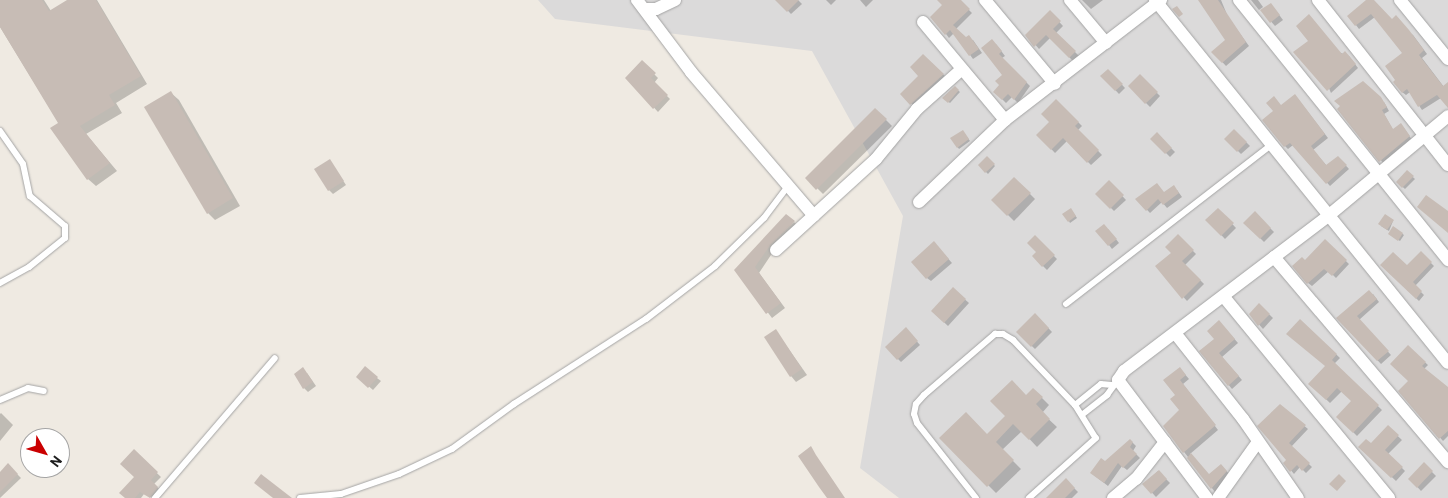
<!DOCTYPE html>
<style>
body{margin:0}
#map{position:relative;width:1448px;height:498px;overflow:hidden;background:#efeae2;font-family:Barlow,sans-serif}
div>[style]{position:absolute}
[style*='--x']{left:calc(var(--x)*1px);top:calc(var(--y)*1px);width:calc(var(--w)*1px);rotate:calc(var(--a)*1deg)}
.residential>*{inset:0;background:#dbdada}
.shadow>*{inset:0;background:#0003}
.building>*{inset:0;background:#c7bcb5}
.roads{filter:drop-shadow(0 0 1px #a4a4a4) drop-shadow(0 0 1px #a4a4a4)}
.service>*{height:6px;margin:-3px;padding:0 3px;transform-origin:3px;border-radius:3px;background:#fff}
.minor>*{height:12px;margin:-6px;padding:0 6px;transform-origin:6px;border-radius:6px;background:#fff}
span{translate:-50% -50%;white-space:nowrap;text-align:center;line-height:1.15;-webkit-text-stroke:4px #fff;paint-order:stroke}
.north{position:absolute;left:20px;top:428px;width:50px;height:50px;box-sizing:border-box;background:#fff;border:1px solid #a5a5a5;border-radius:50%;rotate:128deg;font-size:14px;font-weight:700;line-height:20px;text-align:center;color:#1d1d1d}
.north::after{content:'';display:block;margin:auto;width:18px;height:22px;background:#ca0001;clip-path:polygon(50% 0,100% 100%,50% 72%,0 100%)}
</style>
<div id="map">
<div class="residential">
<i style="clip-path:polygon(538px 0,1448px 0,1448px 498px,899px 498px,860px 468px,903px 216px,812px 51px,555px 19px)"></i>
</div>
<div class="shadow">
<i style="clip-path:polygon(0 0,44px 0,51px 11px,70px 0,97px 0,147px 84px,116px 103px,122px 113px,86px 134px,117px 171px,96px 186px,88px 179px,59px 123px,0 27px)"></i>
<i style="clip-path:polygon(778px 0,798px 0,802px 4px,791px 14px)"></i>
<i style="clip-path:polygon(826px 0,836px 0,831px 5px)"></i>
<i style="clip-path:polygon(860px 0,873px 0,866px 7px)"></i>
<i style="clip-path:polygon(948px 0,959px 0,972px 13px,956px 29px,966px 39px,973px 40px,982px 53px,973px 59px,954px 33px,949px 38px,946px 34px)"></i>
<i style="clip-path:polygon(1082px 0,1103px 0,1091px 9px)"></i>
<i style="clip-path:polygon(1199px 0,1221px 0,1228px 17px,1249px 46px,1226px 66px,1213px 52px,1227px 40px)"></i>
<i style="clip-path:polygon(1251px 0,1258px 0,1263px 7px,1259px 10px)"></i>
<i style="clip-path:polygon(1368px 0,1373px 0,1392px 20px,1413px 35px,1427px 54px,1422px 58px,1444px 87px,1448px 84px,1448px 106px,1441px 98px,1422px 110px,1410px 92px,1406px 95px,1402px 92px,1404px 53px,1375px 17px,1359px 29px,1349px 16px)"></i>
<i style="clip-path:polygon(1274px 8px,1283px 20px,1275px 26px,1262px 11px)"></i>
<i style="clip-path:polygon(1050px 12px,1063px 26px,1056px 33px,1079px 56px,1073px 61px,1050px 38px,1039px 49px,1027px 35px)"></i>
<i style="clip-path:polygon(1309px 41px,1349px 56px,1358px 68px,1331px 93px)"></i>
<i style="clip-path:polygon(996px 44px,1005px 56px,1002px 58px,1030px 86px,1018px 103px,1012px 97px,1006px 103px,995px 92px,1001px 85px,1004px 75px)"></i>
<i style="clip-path:polygon(923px 55px,947px 78px,915px 107px,902px 94px,920px 76px)"></i>
<i style="clip-path:polygon(642px 62px,658px 78px,654px 83px,670px 99px,658px 112px,627px 78px)"></i>
<i style="clip-path:polygon(1108px 70px,1125px 88px,1119px 94px,1102px 76px)"></i>
<i style="clip-path:polygon(1140px 76px,1160px 96px,1150px 107px,1129px 86px)"></i>
<i style="clip-path:polygon(955px 88px,960px 92px,950px 103px,944px 98px)"></i>
<i style="clip-path:polygon(171px 93px,179px 100px,240px 206px,215px 220px,208px 213px)"></i>
<i style="clip-path:polygon(1295px 95px,1328px 138px,1313px 150px,1327px 166px,1338px 157px,1349px 169px,1330px 186px,1293px 145px,1288px 149px,1285px 146px,1282px 106px)"></i>
<i style="clip-path:polygon(1056px 100px,1082px 126px,1078px 130px,1102px 155px,1091px 165px,1067px 141px,1055px 153px,1038px 135px,1051px 122px)"></i>
<i style="clip-path:polygon(1384px 102px,1389px 111px,1384px 114px,1393px 130px,1404px 128px,1412px 140px,1384px 164px,1339px 109px)"></i>
<i style="clip-path:polygon(875px 109px,892px 126px,823px 194px,807px 178px)"></i>
<i style="clip-path:polygon(1234px 130px,1250px 146px,1241px 154px,1226px 139px)"></i>
<i style="clip-path:polygon(964px 133px,970px 141px,959px 149px,952px 139px)"></i>
<i style="clip-path:polygon(1157px 134px,1175px 152px,1170px 157px,1152px 139px)"></i>
<i style="clip-path:polygon(987px 158px,995px 166px,988px 174px,979px 165px)"></i>
<i style="clip-path:polygon(330px 161px,346px 185px,333px 194px,329px 190px)"></i>
<i style="clip-path:polygon(1407px 172px,1415px 179px,1405px 189px,1397px 182px)"></i>
<i style="clip-path:polygon(1014px 178px,1035px 199px,1014px 221px,993px 200px)"></i>
<i style="clip-path:polygon(1109px 182px,1126px 200px,1114px 211px,1097px 194px)"></i>
<i style="clip-path:polygon(1177px 190px,1182px 197px,1167px 208px,1162px 202px,1150px 213px,1137px 199px)"></i>
<i style="clip-path:polygon(1218px 209px,1236px 228px,1225px 239px,1207px 220px)"></i>
<i style="clip-path:polygon(1072px 211px,1077px 218px,1070px 223px,1069px 221px)"></i>
<i style="clip-path:polygon(1255px 213px,1274px 232px,1264px 242px,1245px 223px)"></i>
<i style="clip-path:polygon(1393px 221px,1389px 231px,1381px 226px)"></i>
<i style="clip-path:polygon(794px 222px,799px 227px,775px 249px,759px 273px,785px 308px,772px 318px,736px 270px)"></i>
<i style="clip-path:polygon(1394px 228px,1404px 235px,1400px 241px,1391px 235px)"></i>
<i style="clip-path:polygon(1108px 229px,1119px 243px,1112px 249px,1109px 245px)"></i>
<i style="clip-path:polygon(1178px 236px,1196px 254px,1185px 265px,1204px 284px,1187px 301px,1156px 266px,1173px 253px)"></i>
<i style="clip-path:polygon(1035px 237px,1057px 259px,1047px 270px,1033px 256px,1038px 252px)"></i>
<i style="clip-path:polygon(1325px 241px,1349px 264px,1336px 278px,1329px 271px,1312px 286px,1308px 283px,1305px 262px)"></i>
<i style="clip-path:polygon(938px 247px,952px 263px,931px 281px,927px 278px)"></i>
<i style="clip-path:polygon(1421px 253px,1434px 266px,1415px 286px,1424px 295px,1419px 301px,1381px 265px,1407px 267px)"></i>
<i style="clip-path:polygon(953px 289px,969px 303px,948px 326px,932px 311px)"></i>
<i style="clip-path:polygon(1373px 294px,1379px 302px,1359px 320px,1391px 355px,1381px 364px,1338px 318px)"></i>
<i style="clip-path:polygon(1259px 305px,1273px 318px,1263px 329px,1250px 314px)"></i>
<i style="clip-path:polygon(1035px 314px,1052px 332px,1035px 349px,1017px 332px)"></i>
<i style="clip-path:polygon(1300px 320px,1340px 358px,1334px 364px,1382px 410px,1357px 436px,1338px 417px,1353px 402px,1342px 391px,1330px 403px,1310px 384px,1326px 366px)"></i>
<i style="clip-path:polygon(1223px 326px,1238px 343px,1222px 357px,1242px 380px,1232px 389px,1201px 351px,1215px 339px)"></i>
<i style="clip-path:polygon(906px 329px,920px 345px,901px 362px,886px 347px)"></i>
<i style="clip-path:polygon(776px 331px,807px 375px,796px 382px,791px 376px)"></i>
<i style="clip-path:polygon(1408px 347px,1428px 365px,1424px 369px,1448px 390px,1448px 436px,1443px 441px,1400px 391px,1410px 381px)"></i>
<i style="clip-path:polygon(1183px 372px,1189px 379px,1183px 384px,1218px 430px,1190px 454px,1209px 475px,1221px 465px,1230px 475px,1215px 492px,1164px 426px,1181px 410px,1176px 395px,1165px 380px)"></i>
<i style="clip-path:polygon(307px 373px,316px 386px,308px 392px,304px 388px)"></i>
<i style="clip-path:polygon(358px 377px,377px 378px,381px 381px,373px 390px)"></i>
<i style="clip-path:polygon(1033px 389px,1049px 405px,1042px 413px,1057px 427px,1037px 447px,1022px 431px,1002px 450px,1021px 469px,996px 493px,941px 438px,987px 436px)"></i>
<i style="clip-path:polygon(1280px 406px,1308px 429px,1291px 447px,1312px 467px,1306px 473px,1300px 467px,1294px 474px,1285px 463px,1287px 460px)"></i>
<i style="clip-path:polygon(1px 413px,13px 425px,0 441px,0 414px)"></i>
<i style="clip-path:polygon(1388px 427px,1402px 440px,1388px 454px,1405px 471px,1396px 481px,1360px 447px,1371px 445px)"></i>
<i style="clip-path:polygon(1130px 440px,1136px 446px,1133px 451px,1140px 458px,1127px 470px,1122px 466px,1108px 486px,1095px 476px)"></i>
<i style="clip-path:polygon(134px 451px,161px 477px,154px 484px,161px 491px,155px 498px,144px 494px,141px 498px,126px 498px,136px 477px)"></i>
<i style="clip-path:polygon(1424px 464px,1436px 476px,1421px 491px,1410px 479px)"></i>
<i style="clip-path:polygon(8px 465px,21px 478px,0 498px,0 473px)"></i>
<i style="clip-path:polygon(1158px 471px,1170px 483px,1156px 497px,1144px 484px)"></i>
<i style="clip-path:polygon(1066px 480px,1078px 492px,1072px 498px,1048px 498px)"></i>
</div>
<div class="building">
<i style="clip-path:polygon(0 0,42px 0,49px 11px,67px 0,96px 0,141px 76px,109px 95px,115px 105px,80px 126px,110px 163px,87px 180px,50px 128px,58px 123px,0 27px)"></i>
<i style="clip-path:polygon(775px 0,799px 0,787px 12px)"></i>
<i style="clip-path:polygon(937px 0,961px 0,970px 9px,953px 25px,966px 37px,969px 35px,979px 49px,969px 56px,950px 30px,945px 35px,930px 17px,942px 5px)"></i>
<i style="clip-path:polygon(1198px 0,1218px 0,1246px 42px,1222px 63px,1211px 52px,1225px 40px)"></i>
<i style="clip-path:polygon(1366px 0,1374px 0,1392px 19px,1396px 15px,1409px 30px,1424px 50px,1419px 55px,1443px 86px,1448px 82px,1448px 108px,1437px 95px,1418px 107px,1407px 89px,1402px 93px,1393px 82px,1395px 80px,1385px 66px,1402px 53px,1371px 14px,1355px 26px,1347px 16px)"></i>
<i style="clip-path:polygon(1271px 3px,1280px 15px,1270px 23px,1260px 10px)"></i>
<i style="clip-path:polygon(1177px 6px,1183px 14px,1179px 17px,1172px 9px)"></i>
<i style="clip-path:polygon(1050px 10px,1061px 21px,1053px 29px,1076px 51px,1069px 58px,1046px 35px,1034px 47px,1025px 35px)"></i>
<i style="clip-path:polygon(1309px 14px,1342px 54px,1345px 51px,1356px 64px,1327px 91px,1293px 52px,1308px 41px,1296px 26px)"></i>
<i style="clip-path:polygon(992px 39px,1002px 51px,999px 54px,1027px 82px,1014px 100px,1008px 94px,1002px 100px,993px 92px,999px 85px,995px 81px,1002px 75px,981px 48px)"></i>
<i style="clip-path:polygon(923px 54px,944px 74px,910px 105px,900px 94px,918px 76px,910px 67px)"></i>
<i style="clip-path:polygon(642px 60px,656px 73px,651px 78px,668px 95px,653px 109px,625px 78px)"></i>
<i style="clip-path:polygon(1108px 69px,1123px 84px,1115px 91px,1100px 76px)"></i>
<i style="clip-path:polygon(1140px 74px,1158px 92px,1145px 104px,1128px 86px)"></i>
<i style="clip-path:polygon(1363px 81px,1381px 97px,1387px 107px,1382px 110px,1393px 129px,1401px 123px,1410px 136px,1379px 162px,1337px 109px,1340px 106px,1334px 101px)"></i>
<i style="clip-path:polygon(955px 86px,959px 90px,948px 103px,942px 98px)"></i>
<i style="clip-path:polygon(171px 91px,233px 198px,207px 214px,144px 107px)"></i>
<i style="clip-path:polygon(1295px 94px,1325px 134px,1311px 146px,1326px 165px,1338px 156px,1347px 165px,1326px 184px,1290px 143px,1284px 147px,1262px 120px,1273px 111px,1266px 103px,1274px 96px,1281px 105px)"></i>
<i style="clip-path:polygon(1056px 99px,1079px 122px,1075px 126px,1099px 150px,1087px 163px,1063px 138px,1051px 150px,1036px 135px,1049px 122px,1041px 114px)"></i>
<i style="clip-path:polygon(875px 108px,887px 119px,816px 190px,805px 178px)"></i>
<i style="clip-path:polygon(1234px 129px,1247px 142px,1237px 152px,1224px 139px)"></i>
<i style="clip-path:polygon(963px 130px,969px 139px,957px 148px,950px 138px)"></i>
<i style="clip-path:polygon(1157px 132px,1172px 148px,1165px 154px,1150px 139px)"></i>
<i style="clip-path:polygon(987px 156px,995px 164px,985px 173px,978px 165px)"></i>
<i style="clip-path:polygon(330px 159px,344px 181px,328px 191px,314px 169px)"></i>
<i style="clip-path:polygon(1407px 170px,1414px 176px,1402px 188px,1396px 182px)"></i>
<i style="clip-path:polygon(1014px 177px,1031px 193px,1007px 216px,991px 200px)"></i>
<i style="clip-path:polygon(1109px 180px,1124px 195px,1110px 209px,1095px 194px)"></i>
<i style="clip-path:polygon(1157px 183px,1164px 192px,1174px 185px,1179px 193px,1163px 205px,1158px 199px,1146px 211px,1135px 199px)"></i>
<i style="clip-path:polygon(1426px 195px,1448px 211px,1448px 233px,1417px 207px)"></i>
<i style="clip-path:polygon(1071px 208px,1076px 216px,1068px 222px,1062px 214px)"></i>
<i style="clip-path:polygon(1218px 208px,1234px 223px,1221px 236px,1205px 220px)"></i>
<i style="clip-path:polygon(1255px 211px,1271px 228px,1260px 239px,1243px 223px)"></i>
<i style="clip-path:polygon(786px 214px,795px 221px,771px 244px,755px 267px,781px 303px,766px 314px,734px 270px)"></i>
<i style="clip-path:polygon(1385px 214px,1394px 220px,1387px 230px,1378px 224px)"></i>
<i style="clip-path:polygon(1104px 224px,1117px 239px,1108px 246px,1095px 231px)"></i>
<i style="clip-path:polygon(1393px 226px,1403px 233px,1398px 241px,1388px 234px)"></i>
<i style="clip-path:polygon(1178px 234px,1194px 250px,1182px 261px,1201px 280px,1182px 299px,1155px 266px,1171px 253px,1165px 247px)"></i>
<i style="clip-path:polygon(1035px 235px,1055px 255px,1042px 267px,1032px 256px,1036px 252px,1027px 243px)"></i>
<i style="clip-path:polygon(1325px 239px,1347px 260px,1332px 276px,1324px 269px,1307px 284px,1292px 266px,1302px 257px,1305px 260px)"></i>
<i style="clip-path:polygon(934px 241px,949px 259px,926px 279px,911px 262px)"></i>
<i style="clip-path:polygon(1421px 251px,1432px 262px,1413px 282px,1422px 291px,1416px 299px,1380px 265px,1393px 252px,1407px 265px)"></i>
<i style="clip-path:polygon(953px 287px,966px 299px,944px 323px,931px 311px)"></i>
<i style="clip-path:polygon(1369px 290px,1377px 299px,1357px 316px,1389px 351px,1377px 361px,1336px 318px)"></i>
<i style="clip-path:polygon(1259px 303px,1270px 314px,1258px 326px,1249px 314px)"></i>
<i style="clip-path:polygon(1035px 313px,1049px 328px,1031px 347px,1016px 332px)"></i>
<i style="clip-path:polygon(1300px 319px,1337px 354px,1332px 360px,1379px 405px,1353px 433px,1336px 417px,1351px 401px,1337px 388px,1326px 400px,1308px 384px,1325px 366px,1286px 334px)"></i>
<i style="clip-path:polygon(1219px 320px,1235px 339px,1219px 353px,1239px 376px,1228px 386px,1199px 351px,1214px 339px,1207px 331px)"></i>
<i style="clip-path:polygon(906px 327px,918px 341px,897px 360px,885px 347px)"></i>
<i style="clip-path:polygon(776px 329px,802px 369px,790px 377px,764px 337px)"></i>
<i style="clip-path:polygon(1408px 345px,1426px 362px,1422px 366px,1448px 387px,1448px 431px,1439px 439px,1398px 391px,1408px 381px,1390px 364px)"></i>
<i style="clip-path:polygon(365px 366px,378px 377px,368px 388px,356px 377px)"></i>
<i style="clip-path:polygon(303px 367px,313px 382px,303px 389px,294px 374px)"></i>
<i style="clip-path:polygon(1180px 367px,1186px 375px,1180px 380px,1216px 425px,1183px 453px,1163px 426px,1179px 410px,1170px 399px,1175px 395px,1163px 380px)"></i>
<i style="clip-path:polygon(1012px 380px,1026px 395px,1033px 388px,1043px 397px,1036px 404px,1050px 419px,1029px 440px,1013px 424px,996px 442px,1014px 460px,987px 487px,939px 438px,966px 412px,987px 434px,1005px 416px,990px 401px)"></i>
<i style="clip-path:polygon(1280px 404px,1306px 425px,1289px 443px,1310px 463px,1302px 471px,1297px 465px,1290px 472px,1283px 463px,1286px 460px,1257px 426px)"></i>
<i style="clip-path:polygon(1388px 425px,1399px 435px,1385px 450px,1403px 467px,1391px 478px,1358px 447px,1366px 439px,1371px 443px)"></i>
<i style="clip-path:polygon(1130px 439px,1133px 442px,1130px 447px,1137px 454px,1123px 468px,1118px 463px,1104px 483px,1090px 473px,1101px 458px,1105px 461px)"></i>
<i style="clip-path:polygon(811px 446px,816px 455px,845px 498px,827px 498px,819px 487px,798px 456px)"></i>
<i style="clip-path:polygon(134px 449px,158px 472px,151px 480px,158px 487px,150px 498px,140px 492px,135px 498px,125px 498px,119px 493px,134px 477px,120px 464px)"></i>
<i style="clip-path:polygon(1191px 453px,1209px 474px,1221px 464px,1227px 471px,1211px 489px,1187px 458px)"></i>
<i style="clip-path:polygon(1424px 462px,1433px 471px,1417px 488px,1408px 479px)"></i>
<i style="clip-path:polygon(8px 463px,18px 474px,0 492px,0 472px)"></i>
<i style="clip-path:polygon(1159px 470px,1167px 479px,1151px 494px,1142px 484px)"></i>
<i style="clip-path:polygon(261px 474px,292px 498px,273px 498px,254px 483px)"></i>
<i style="clip-path:polygon(1339px 474px,1346px 481px,1337px 491px,1329px 484px)"></i>
<i style="clip-path:polygon(1066px 478px,1075px 488px,1065px 498px,1046px 498px)"></i>
</div>
<div class="roads">
<div class="service">
<i style="--x:0;--y:131;--w:40;--a:55.1"></i>
<i style="--x:23;--y:164;--w:33;--a:78"></i>
<i style="--x:30;--y:196;--w:46;--a:40.6"></i>
<i style="--x:65;--y:226;--w:12;--a:90"></i>
<i style="--x:65;--y:238;--w:46;--a:141.1"></i>
<i style="--x:29;--y:267;--w:33;--a:151"></i>
<i style="--x:1066;--y:304;--w:259;--a:-37.8"></i>
<i style="--x:0;--y:400;--w:30;--a:-23"></i>
<i style="--x:28;--y:388;--w:16;--a:11"></i>
<i style="--x:1075;--y:405;--w:33;--a:-39"></i>
<i style="--x:1101;--y:384;--w:11;--a:5"></i>
<i style="--x:1083;--y:414;--w:31;--a:-38"></i>
<i style="--x:1107;--y:395;--w:19;--a:-54"></i>
<i style="--x:155;--y:498;--w:184;--a:-49.4"></i>
<i style="--x:300;--y:498;--w:41;--a:-5.6"></i>
<i style="--x:341;--y:494;--w:61;--a:-19"></i>
<i style="--x:399;--y:474;--w:59;--a:-25.3"></i>
<i style="--x:452;--y:449;--w:77;--a:-36"></i>
<i style="--x:514;--y:404;--w:157;--a:-32.8"></i>
<i style="--x:646;--y:319;--w:87;--a:-37.5"></i>
<i style="--x:715;--y:266;--w:69;--a:-44.4"></i>
<i style="--x:764;--y:218;--w:40;--a:-53"></i>
<i style="--x:976;--y:498;--w:95;--a:-128.2"></i>
<i style="--x:917;--y:423;--w:9;--a:-108"></i>
<i style="--x:914;--y:414;--w:10;--a:-79"></i>
<i style="--x:916;--y:404;--w:12;--a:-48"></i>
<i style="--x:924;--y:395;--w:94;--a:-40.7"></i>
<i style="--x:995;--y:334;--w:8;--a:0"></i>
<i style="--x:1003;--y:334;--w:12;--a:31"></i>
<i style="--x:1013;--y:340;--w:90;--a:46.4"></i>
<i style="--x:1075;--y:405;--w:39;--a:58"></i>
<i style="--x:1096;--y:438;--w:90;--a:138.2"></i>
</div>
<div class="minor">
<i style="--x:637;--y:0;--w:90;--a:53.1"></i>
<i style="--x:691;--y:72;--w:189;--a:49.5"></i>
<i style="--x:985;--y:0;--w:109;--a:50.2"></i>
<i style="--x:1070;--y:0;--w:56;--a:50.1"></i>
<i style="--x:1155;--y:0;--w:466;--a:51.1"></i>
<i style="--x:1239;--y:0;--w:334;--a:51.2"></i>
<i style="--x:1318;--y:0;--w:210;--a:51.8"></i>
<i style="--x:1400;--y:0;--w:76;--a:50.9"></i>
<i style="--x:645;--y:9;--w:11;--a:0"></i>
<i style="--x:656;--y:9;--w:21;--a:-25"></i>
<i style="--x:923;--y:22;--w:128;--a:50.1"></i>
<i style="--x:919;--y:202;--w:119;--a:-43.6"></i>
<i style="--x:1005;--y:120;--w:197;--a:-37.6"></i>
<i style="--x:776;--y:250;--w:135;--a:-42.3"></i>
<i style="--x:876;--y:159;--w:65;--a:-50.6"></i>
<i style="--x:917;--y:109;--w:59;--a:-41.6"></i>
<i style="--x:1274;--y:257;--w:269;--a:49.7"></i>
<i style="--x:1224;--y:297;--w:260;--a:50.6"></i>
<i style="--x:1175;--y:333;--w:110;--a:51.7"></i>
<i style="--x:1243;--y:419;--w:96;--a:55.2"></i>
<i style="--x:1113;--y:498;--w:30;--a:-40"></i>
<i style="--x:1136;--y:479;--w:47;--a:-51.9"></i>
<i style="--x:1207;--y:498;--w:148;--a:-127"></i>
<i style="--x:1118;--y:380;--w:11;--a:-56"></i>
<i style="--x:1124;--y:371;--w:256;--a:-37.2"></i>
<i style="--x:1328;--y:216;--w:156;--a:-39.8"></i>
<i style="--x:1218;--y:498;--w:69;--a:-54.5"></i>
</div>
</div>
<div class="north">N</div>
</div>
